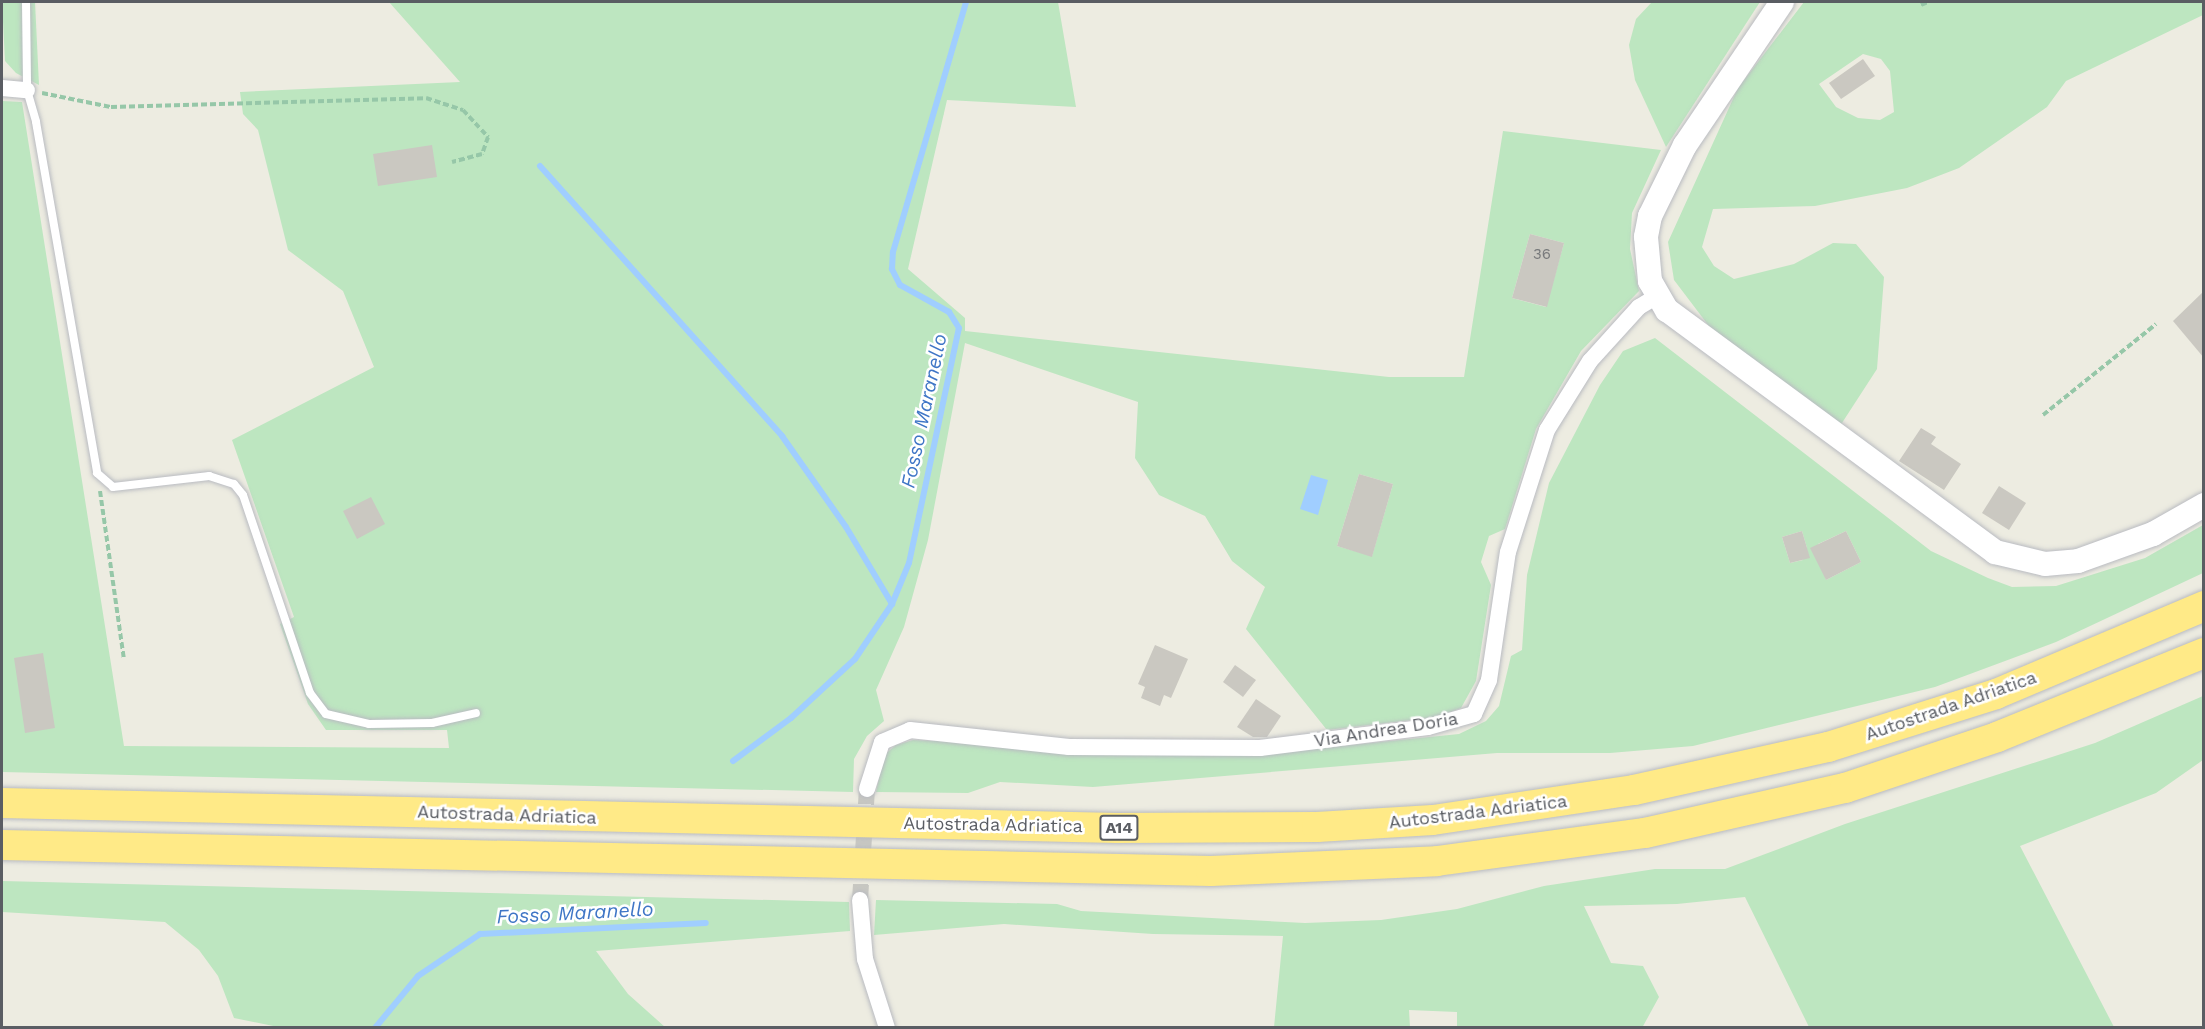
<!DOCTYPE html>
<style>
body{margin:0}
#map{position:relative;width:2205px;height:1029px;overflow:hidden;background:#edece1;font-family:"Work Sans",sans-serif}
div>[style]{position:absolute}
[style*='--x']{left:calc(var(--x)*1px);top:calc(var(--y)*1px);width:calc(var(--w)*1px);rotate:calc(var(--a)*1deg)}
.green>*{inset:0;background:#bde6c0}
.water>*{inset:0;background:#a0ceff}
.stream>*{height:6px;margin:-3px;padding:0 3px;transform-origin:3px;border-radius:3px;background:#a0ceff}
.building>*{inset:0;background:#cac8c1}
.minor-tunnel>*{height:16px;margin-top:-8px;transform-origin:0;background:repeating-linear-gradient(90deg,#c8c8c2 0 16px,transparent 0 24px)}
.path>*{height:4px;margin-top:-2px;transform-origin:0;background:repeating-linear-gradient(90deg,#96c7a8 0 6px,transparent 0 9px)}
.roads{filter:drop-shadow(0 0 2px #b9bbc1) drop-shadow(0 0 2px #b9bbc1)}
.service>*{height:8px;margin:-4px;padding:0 4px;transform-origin:4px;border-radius:4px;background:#fff}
.minor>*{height:16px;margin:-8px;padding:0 8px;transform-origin:8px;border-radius:8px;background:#fff}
.secondary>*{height:24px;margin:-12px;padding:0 12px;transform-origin:12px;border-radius:12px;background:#fff}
.motorway>*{height:30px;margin:-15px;padding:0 15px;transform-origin:15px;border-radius:15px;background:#ffea87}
span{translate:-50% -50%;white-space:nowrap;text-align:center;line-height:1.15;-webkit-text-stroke:5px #fff;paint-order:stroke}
.number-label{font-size:15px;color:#76787a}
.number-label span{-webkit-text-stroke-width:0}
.shield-label span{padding:2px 4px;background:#fff;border:2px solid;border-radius:4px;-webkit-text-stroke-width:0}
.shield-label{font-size:16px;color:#5a5d63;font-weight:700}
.street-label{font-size:18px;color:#5a5d63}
.water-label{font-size:20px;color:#3f76c6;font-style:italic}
.frame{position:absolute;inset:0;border:3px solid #5a5d63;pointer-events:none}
</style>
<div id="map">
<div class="green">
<i style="clip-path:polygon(2px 2px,35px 2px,39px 85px,16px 73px,5px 61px)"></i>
<i style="clip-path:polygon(evenodd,389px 2px,1058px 2px,1076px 107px,947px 100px,908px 269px,965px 318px,965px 331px,1389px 377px,1464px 377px,1503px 131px,1661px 150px,1632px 213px,1630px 249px,1639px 291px,1581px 351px,1536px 429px,1505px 529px,1489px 536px,1481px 562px,1491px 585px,1476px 681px,1461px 708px,1436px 717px,1327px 730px,1246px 629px,1265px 587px,1232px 561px,1205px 516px,1159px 495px,1135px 458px,1138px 402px,965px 343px,928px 540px,904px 627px,876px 690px,884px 721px,867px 736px,854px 759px,853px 792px,2px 772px,2px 101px,22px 102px,124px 746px,449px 748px,447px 730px,326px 730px,308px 704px,280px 624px,294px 617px,232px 440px,374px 367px,343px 291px,288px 250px,258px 130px,243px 114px,240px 92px,460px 82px,389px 2px,1530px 234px,1564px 243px,1546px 307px,1512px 298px,1530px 234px,389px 2px,1359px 474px,1393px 484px,1372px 556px,1337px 546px,1359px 474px)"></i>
<i style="clip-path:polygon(1652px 2px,1760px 2px,1666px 147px,1635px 80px,1629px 45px,1636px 19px)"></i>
<i style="clip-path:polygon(evenodd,1804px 2px,2203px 2px,2203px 15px,2066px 81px,2047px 107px,1959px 168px,1907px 188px,1815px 206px,1713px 209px,1702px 247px,1714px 266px,1734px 279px,1794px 264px,1833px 243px,1856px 244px,1884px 277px,1877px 369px,1840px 426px,1718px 338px,1674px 280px,1668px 242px,1738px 88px,1804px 2px,1863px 54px,1881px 59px,1890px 71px,1894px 112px,1880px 120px,1858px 118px,1836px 107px,1819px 84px,1863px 54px)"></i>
<i style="clip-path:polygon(evenodd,1655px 338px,1931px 551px,1988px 578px,2012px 587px,2056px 586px,2145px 558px,2203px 525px,2203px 573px,2056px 642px,1935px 687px,1693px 746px,1610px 753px,1497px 753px,1093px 787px,1000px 782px,968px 793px,876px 792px,884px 755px,896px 745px,913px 740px,1263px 754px,1459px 734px,1486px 721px,1499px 706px,1511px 656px,1522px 650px,1527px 575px,1549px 483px,1600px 385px,1623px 351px,1655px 338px,1802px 531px,1807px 548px,1801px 551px,1803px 560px,1790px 563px,1782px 537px,1802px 531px,1655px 338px,1846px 531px,1861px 562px,1826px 580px,1818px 544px,1846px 531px)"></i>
<i style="clip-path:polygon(2203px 696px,2203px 760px,2156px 793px,2020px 846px,2114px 1027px,1809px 1027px,1745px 897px,1677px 904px,1584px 906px,1611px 963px,1643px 966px,1659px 997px,1642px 1028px,1457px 1027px,1457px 1012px,1409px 1010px,1410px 1027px,1274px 1027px,1283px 936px,1153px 934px,1004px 924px,874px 935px,876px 900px,1057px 904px,1081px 911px,1305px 923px,1381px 920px,1457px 909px,1544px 886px,1655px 869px,1725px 869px,1845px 824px,2095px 743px)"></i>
<i style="clip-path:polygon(2px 881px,849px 902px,850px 931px,596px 951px,628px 994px,665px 1027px,278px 1027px,234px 1018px,218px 976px,199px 950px,165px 922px,2px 912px)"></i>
</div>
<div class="water">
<i style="clip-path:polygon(1311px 475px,1328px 480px,1318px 515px,1300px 509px)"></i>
</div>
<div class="stream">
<i style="--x:540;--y:166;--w:363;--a:48.1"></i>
<i style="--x:782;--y:436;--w:111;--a:54.9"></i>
<i style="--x:846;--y:527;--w:90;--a:59.1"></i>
<i style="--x:733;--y:761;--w:72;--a:-36.6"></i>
<i style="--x:791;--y:718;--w:87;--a:-42.7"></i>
<i style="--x:855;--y:659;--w:66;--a:-56.1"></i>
<i style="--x:892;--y:604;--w:44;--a:-67.5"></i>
<i style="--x:909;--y:563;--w:240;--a:-78"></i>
<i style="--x:959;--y:328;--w:19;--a:-122"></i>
<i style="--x:949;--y:312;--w:56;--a:-151.1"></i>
<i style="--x:900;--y:285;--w:18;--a:-117"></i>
<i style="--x:892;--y:269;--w:17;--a:-87"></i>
<i style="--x:893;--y:252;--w:260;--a:-73.7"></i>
<i style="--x:375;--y:1028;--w:67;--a:-50.4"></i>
<i style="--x:418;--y:976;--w:75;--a:-34.1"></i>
<i style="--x:480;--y:934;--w:226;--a:-2.8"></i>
</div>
<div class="building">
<i style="clip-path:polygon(1863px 59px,1875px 76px,1841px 99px,1829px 83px)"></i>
<i style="clip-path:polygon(432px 145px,437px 177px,378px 186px,373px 154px)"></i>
<i style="clip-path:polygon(1530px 234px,1564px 243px,1547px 307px,1512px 298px)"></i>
<i style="clip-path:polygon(2204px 291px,2204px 358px,2173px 321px)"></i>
<i style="clip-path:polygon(1921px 428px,1936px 437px,1931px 444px,1961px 464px,1944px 490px,1899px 461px)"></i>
<i style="clip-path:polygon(1359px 474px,1393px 484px,1372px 557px,1337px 546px)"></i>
<i style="clip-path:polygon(1999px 486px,2026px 503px,2009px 530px,1982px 513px)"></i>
<i style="clip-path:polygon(371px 497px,385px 524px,357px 539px,343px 511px)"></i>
<i style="clip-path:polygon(1802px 531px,1810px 558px,1790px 563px,1782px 537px)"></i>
<i style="clip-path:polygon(1846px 531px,1861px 562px,1826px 580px,1810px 548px)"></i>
<i style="clip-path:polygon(1155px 645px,1188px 659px,1171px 698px,1164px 695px,1160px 706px,1141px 698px,1145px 687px,1138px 684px)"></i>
<i style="clip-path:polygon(43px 653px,55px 728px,25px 733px,14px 658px)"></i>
<i style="clip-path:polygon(1235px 665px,1256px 680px,1243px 697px,1223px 682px)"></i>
<i style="clip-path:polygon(1256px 699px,1281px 716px,1267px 737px,1253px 737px,1237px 727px)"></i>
</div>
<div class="minor-tunnel">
<i style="--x:860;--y:900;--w:111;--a:-86.4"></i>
</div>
<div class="path">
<i style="--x:1921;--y:5;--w:8;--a:-23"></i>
<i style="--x:42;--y:93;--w:70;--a:11.5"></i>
<i style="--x:111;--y:107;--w:315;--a:-1.6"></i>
<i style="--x:426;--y:98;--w:39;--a:18"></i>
<i style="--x:463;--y:110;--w:37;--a:47"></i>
<i style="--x:488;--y:137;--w:18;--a:109"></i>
<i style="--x:482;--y:154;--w:31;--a:165"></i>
<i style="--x:2043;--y:415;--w:145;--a:-38.8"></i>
<i style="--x:100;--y:491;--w:170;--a:81.9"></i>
</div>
<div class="roads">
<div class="service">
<i style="--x:26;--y:2;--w:88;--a:89.3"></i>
<i style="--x:27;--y:90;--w:33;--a:74"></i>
<i style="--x:36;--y:122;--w:356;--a:80.1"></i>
<i style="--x:97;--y:473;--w:21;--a:41"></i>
<i style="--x:113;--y:487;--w:97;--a:-6.5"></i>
<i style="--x:209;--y:476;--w:26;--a:18"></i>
<i style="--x:234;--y:484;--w:14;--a:51"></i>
<i style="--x:243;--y:495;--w:209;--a:71.3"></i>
<i style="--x:310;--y:693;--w:26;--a:53"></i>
<i style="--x:326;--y:714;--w:44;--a:13.1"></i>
<i style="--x:369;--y:724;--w:63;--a:-0.9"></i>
<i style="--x:432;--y:723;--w:45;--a:-12.8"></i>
</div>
<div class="minor">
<i style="--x:2;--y:88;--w:25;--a:5"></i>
<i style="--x:867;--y:789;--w:49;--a:-72.3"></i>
<i style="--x:882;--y:742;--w:30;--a:-23"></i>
<i style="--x:910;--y:730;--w:160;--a:6.1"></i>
<i style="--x:1069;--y:747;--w:191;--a:0.3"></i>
<i style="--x:1260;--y:748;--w:169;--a:-7.1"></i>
<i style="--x:1428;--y:727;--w:48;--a:-15.8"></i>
<i style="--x:1474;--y:714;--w:37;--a:-66"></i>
<i style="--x:1489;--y:680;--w:129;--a:-81.6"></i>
<i style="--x:1508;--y:552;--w:128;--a:-72.3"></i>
<i style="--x:1547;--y:430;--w:81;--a:-58.1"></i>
<i style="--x:1590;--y:361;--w:73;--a:-47.8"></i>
<i style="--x:1639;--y:307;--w:21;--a:-31"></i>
<i style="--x:860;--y:900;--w:59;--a:85.2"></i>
<i style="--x:865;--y:959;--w:72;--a:72.3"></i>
</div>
<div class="secondary">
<i style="--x:1782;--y:2;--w:173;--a:124.1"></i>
<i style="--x:1685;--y:145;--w:79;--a:116.2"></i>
<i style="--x:1650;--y:216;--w:21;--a:101"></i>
<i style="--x:1646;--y:237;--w:44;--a:84.8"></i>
<i style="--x:1650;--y:281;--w:34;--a:60"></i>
<i style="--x:1667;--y:310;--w:408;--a:36.4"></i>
<i style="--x:1995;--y:552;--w:51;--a:13.5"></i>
<i style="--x:2045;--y:564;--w:33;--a:-5"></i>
<i style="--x:2078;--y:561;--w:80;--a:-19.8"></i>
<i style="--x:2153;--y:534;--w:59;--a:-29.6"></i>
</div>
<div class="motorway">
<i style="--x:2;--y:803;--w:1115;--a:1.28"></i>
<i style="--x:1117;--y:828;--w:200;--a:-0.3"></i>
<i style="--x:1317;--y:827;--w:116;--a:-3.5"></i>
<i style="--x:1433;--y:820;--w:203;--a:-8.5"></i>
<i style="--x:1634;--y:790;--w:199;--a:-12.5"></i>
<i style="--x:1828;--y:747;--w:176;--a:-17.5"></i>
<i style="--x:1996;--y:694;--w:226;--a:-22.9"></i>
<i style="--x:2;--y:845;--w:1209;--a:1.23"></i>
<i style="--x:1211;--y:871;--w:226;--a:-2.5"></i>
<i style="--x:1437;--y:861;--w:210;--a:-7.7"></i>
<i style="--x:1645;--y:833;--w:205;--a:-12.7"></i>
<i style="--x:1845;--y:788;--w:160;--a:-18.5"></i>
<i style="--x:1997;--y:737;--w:223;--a:-22.1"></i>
</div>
</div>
<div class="number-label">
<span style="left:1542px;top:255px">36</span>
</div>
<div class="shield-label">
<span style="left:1119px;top:828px">A14</span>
</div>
<div class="street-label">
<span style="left:1951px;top:706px;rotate:-19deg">Autostrada Adriatica</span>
<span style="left:1386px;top:730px;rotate:-9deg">Via Andrea Doria</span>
<span style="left:1478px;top:812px;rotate:-7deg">Autostrada Adriatica</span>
<span style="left:507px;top:815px;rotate:2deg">Autostrada Adriatica</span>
<span style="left:993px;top:825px;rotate:1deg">Autostrada Adriatica</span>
</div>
<div class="water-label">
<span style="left:924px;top:411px;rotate:-78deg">Fosso Maranello</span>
<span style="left:575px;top:913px;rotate:-3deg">Fosso Maranello</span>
</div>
<div class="frame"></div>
</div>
